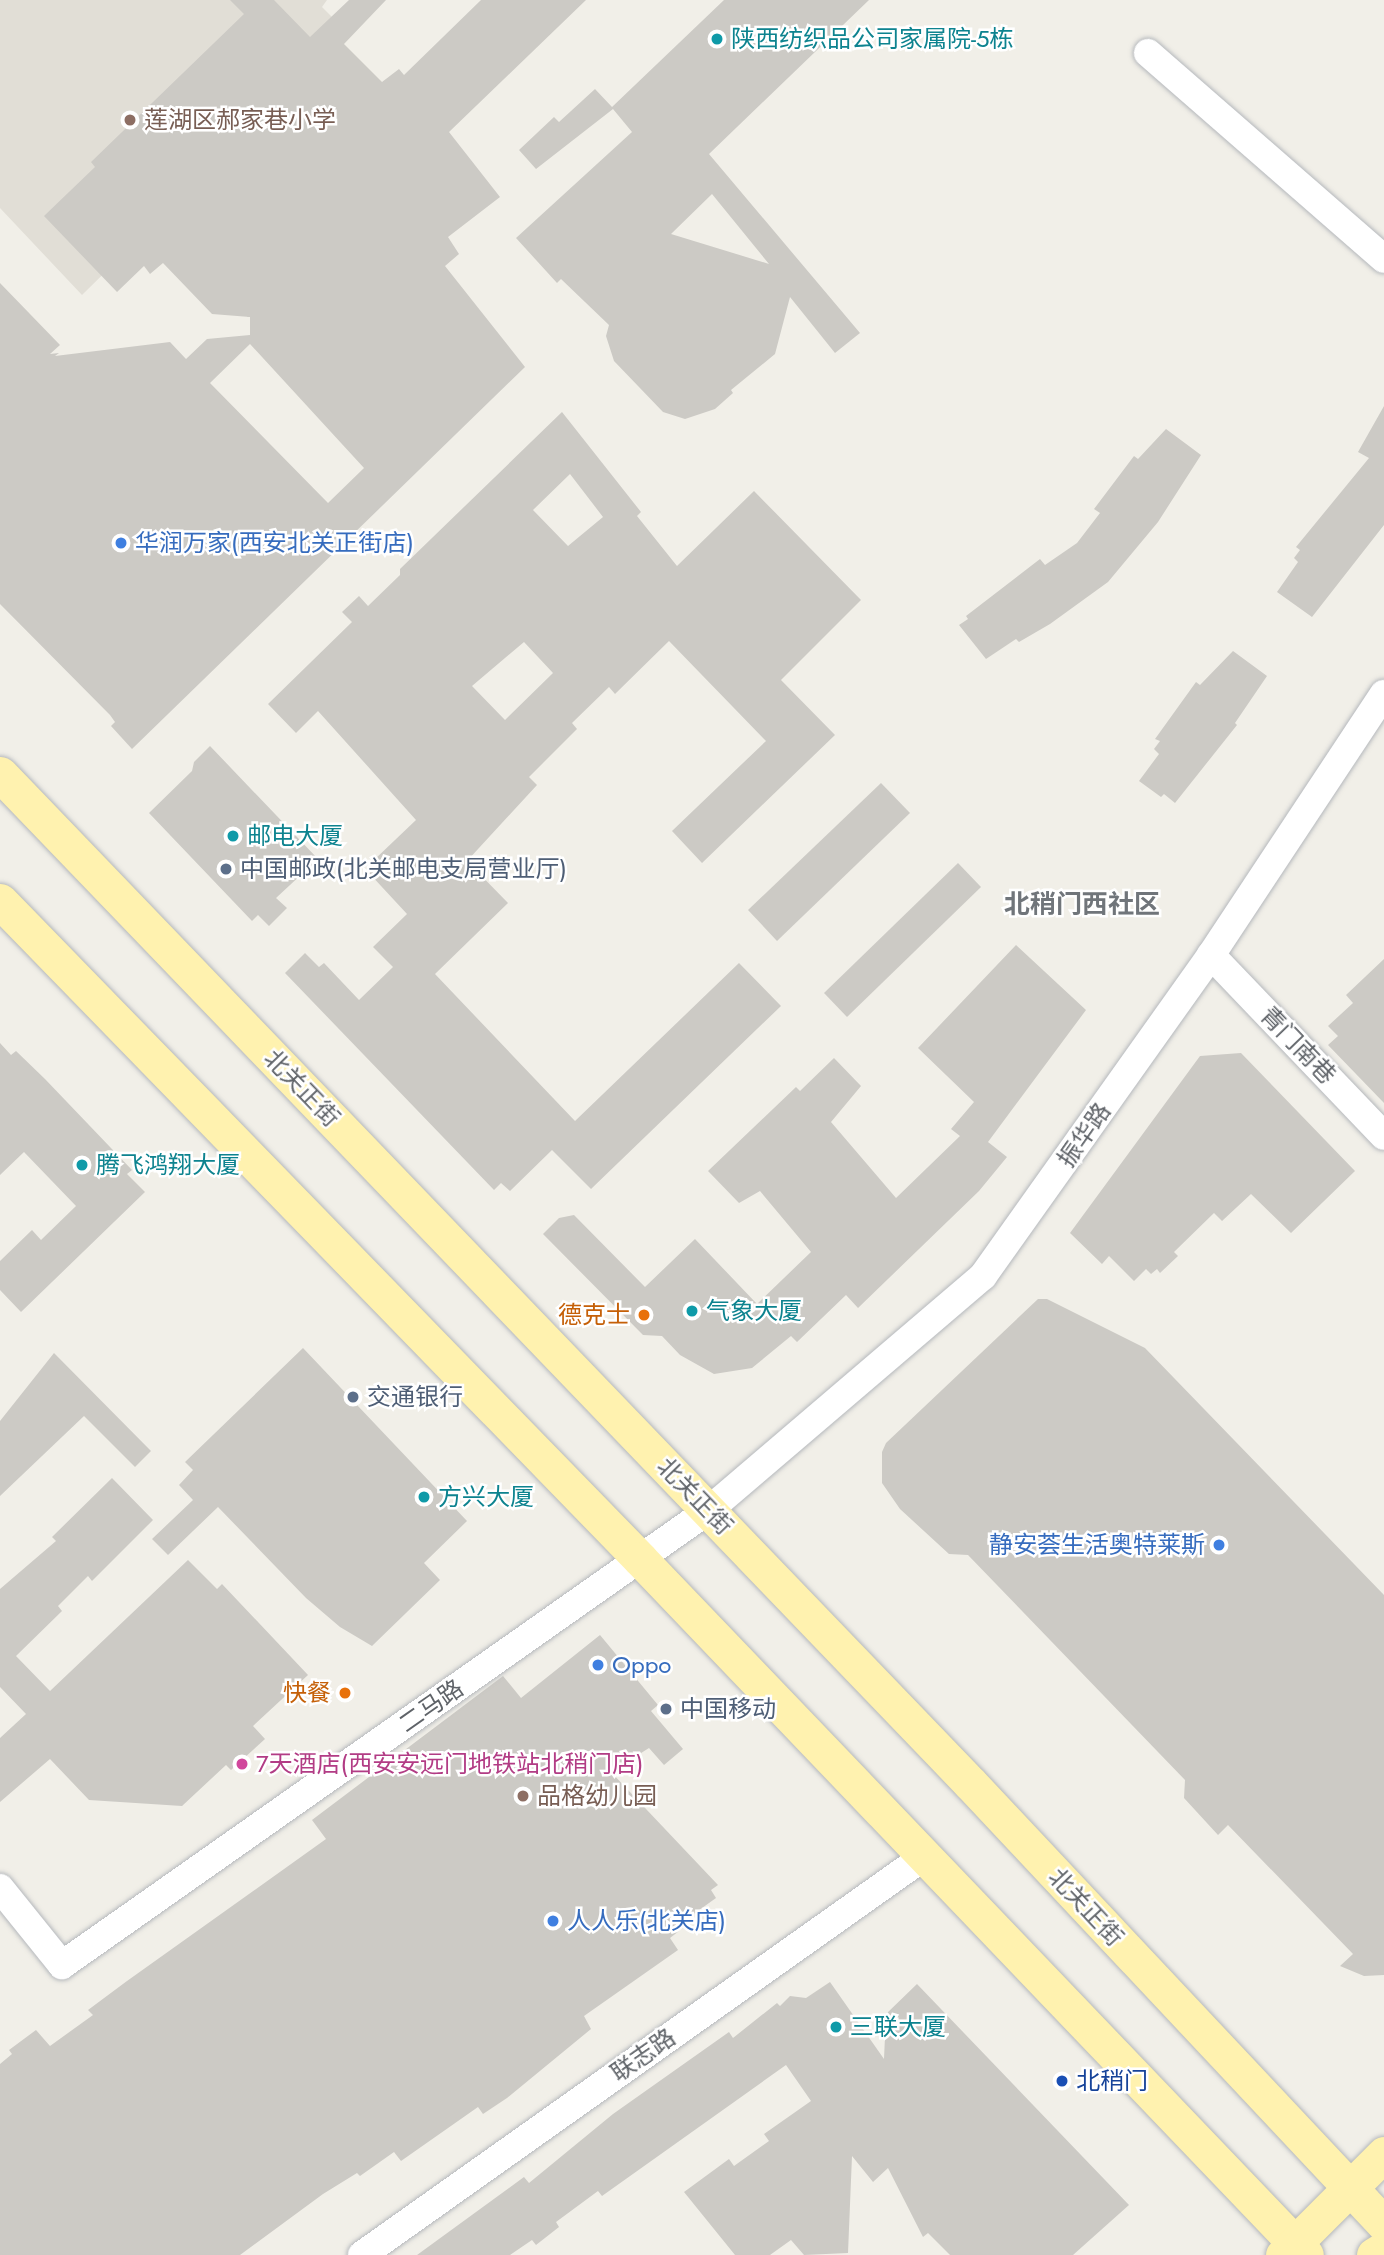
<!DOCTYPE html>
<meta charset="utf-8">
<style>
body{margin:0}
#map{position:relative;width:1384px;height:2255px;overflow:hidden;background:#f1efe8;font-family:Jost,"Noto Sans SC",sans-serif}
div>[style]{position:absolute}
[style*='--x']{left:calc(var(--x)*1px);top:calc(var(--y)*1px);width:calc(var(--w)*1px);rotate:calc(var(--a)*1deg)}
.education>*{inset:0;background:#e1ded6}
.building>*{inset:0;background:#cccac5}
.roads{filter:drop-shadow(0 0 2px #b5b8bc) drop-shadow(0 0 2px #b5b8bc)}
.minor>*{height:28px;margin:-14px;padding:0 14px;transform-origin:14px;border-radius:14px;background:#fff}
.major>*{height:35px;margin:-17.5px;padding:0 17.5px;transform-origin:17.5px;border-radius:17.5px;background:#fff2af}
.dots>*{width:19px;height:19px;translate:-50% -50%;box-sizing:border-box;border:4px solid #fff;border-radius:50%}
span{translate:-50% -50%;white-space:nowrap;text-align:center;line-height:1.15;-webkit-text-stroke:5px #fff;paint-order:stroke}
.culture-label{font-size:24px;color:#0d838f}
.left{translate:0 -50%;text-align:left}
.education-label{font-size:24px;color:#785e54}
.shop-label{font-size:24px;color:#366cbe}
.right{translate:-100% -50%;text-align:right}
.service-label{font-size:24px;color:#4e5e75}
.street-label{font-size:24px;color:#5f6368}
.food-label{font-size:24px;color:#c56008}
.hotel-label{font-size:24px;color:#b23c85}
.transit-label{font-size:24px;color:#164399}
.neighbourhood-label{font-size:26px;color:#70757a;font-weight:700}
</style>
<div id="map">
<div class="education">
<i style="clip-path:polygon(0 0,327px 0,322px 7px,348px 33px,82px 295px,0 208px)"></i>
</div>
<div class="building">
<i style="clip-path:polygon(evenodd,230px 0,274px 0,310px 37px,349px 0,386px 0,344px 44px,382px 82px,399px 69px,404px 75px,481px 0,586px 0,449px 132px,500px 197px,448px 237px,459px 254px,445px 266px,525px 367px,132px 749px,111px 726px,115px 722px,110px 715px,0 604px,0 283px,60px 345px,50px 354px,59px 353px,55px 356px,170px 342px,186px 359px,207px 339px,250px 335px,250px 317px,212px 314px,163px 263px,150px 274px,144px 266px,117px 292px,44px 216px,95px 167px,91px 162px,244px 14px,230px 0,250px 344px,364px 468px,328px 503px,210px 383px,250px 344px)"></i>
<i style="clip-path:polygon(evenodd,724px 0,869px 0,709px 154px,860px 333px,835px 353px,790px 297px,775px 354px,731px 390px,733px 393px,715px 409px,685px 419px,663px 412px,614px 361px,606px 336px,609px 325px,561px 279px,557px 283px,516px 238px,632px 132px,613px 109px,536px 169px,519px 150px,554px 117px,559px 122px,595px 89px,612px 107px,724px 0,712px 194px,769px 264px,671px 234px,712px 194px)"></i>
<i style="clip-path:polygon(1384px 406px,1384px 525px,1312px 617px,1277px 592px,1298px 562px,1294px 558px,1300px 550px,1296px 547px,1369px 458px,1358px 452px)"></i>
<i style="clip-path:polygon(evenodd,562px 412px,641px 512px,637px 516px,677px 566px,754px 491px,861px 600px,781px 680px,835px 735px,702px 863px,672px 831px,766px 741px,669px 641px,615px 694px,609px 687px,572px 723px,577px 729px,529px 777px,537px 785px,467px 861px,508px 903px,435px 974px,575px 1121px,739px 963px,781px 1006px,591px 1189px,552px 1150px,510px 1191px,501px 1183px,494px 1190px,285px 973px,305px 953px,319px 967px,324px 963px,359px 1000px,393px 967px,373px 947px,407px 914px,369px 873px,379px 864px,374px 860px,416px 820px,318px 711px,296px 733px,268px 704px,352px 622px,342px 612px,359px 596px,368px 606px,400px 575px,400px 569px,562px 412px,570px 474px,603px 517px,568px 546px,533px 510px,570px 474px,562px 412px,524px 642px,553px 673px,505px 720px,472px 686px,524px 642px)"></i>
<i style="clip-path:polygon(1166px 429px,1201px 455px,1158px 522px,1108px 582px,1050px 624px,1019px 642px,1016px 639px,986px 659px,959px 625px,968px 619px,966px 616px,1040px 559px,1045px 565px,1077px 543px,1100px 513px,1094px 509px,1134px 456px,1138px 459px)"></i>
<i style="clip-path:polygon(1233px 651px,1267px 676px,1235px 723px,1237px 725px,1175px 803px,1164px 794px,1161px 797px,1139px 781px,1159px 754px,1154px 749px,1160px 741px,1155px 739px,1196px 682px,1200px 685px)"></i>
<i style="clip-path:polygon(210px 746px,318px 859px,276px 898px,287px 908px,269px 926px,258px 915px,252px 921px,149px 813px,192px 771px,194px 762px)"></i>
<i style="clip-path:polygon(881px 783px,910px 813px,777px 941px,748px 910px)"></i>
<i style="clip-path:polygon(958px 863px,981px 887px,847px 1017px,824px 993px)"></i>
<i style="clip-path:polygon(1016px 945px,1086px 1010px,988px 1142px,1007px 1157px,979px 1191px,858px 1308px,846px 1295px,797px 1342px,791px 1336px,752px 1368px,714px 1374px,680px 1355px,662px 1336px,643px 1335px,543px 1234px,559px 1218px,574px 1215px,645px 1287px,695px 1239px,757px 1304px,811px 1252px,760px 1191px,739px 1203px,708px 1171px,796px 1087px,800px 1091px,834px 1058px,861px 1086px,831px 1122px,896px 1198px,960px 1136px,951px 1129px,974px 1102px,918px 1048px)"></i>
<i style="clip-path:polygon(1384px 959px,1384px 1103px,1328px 1045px,1338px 1036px,1328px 1026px,1353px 1003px,1346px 995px)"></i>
<i style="clip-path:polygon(0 1043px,11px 1055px,16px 1051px,45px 1079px,132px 1170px,127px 1174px,145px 1192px,21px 1312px,0 1290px,0 1261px,32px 1230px,41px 1240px,76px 1206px,24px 1152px,0 1175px)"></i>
<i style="clip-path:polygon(1241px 1053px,1355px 1171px,1291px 1233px,1251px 1194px,1222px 1221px,1214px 1213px,1174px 1252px,1178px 1256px,1160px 1273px,1157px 1269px,1151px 1274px,1146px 1269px,1134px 1281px,1109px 1256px,1102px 1264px,1070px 1233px,1200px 1056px)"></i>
<i style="clip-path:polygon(1038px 1299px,1047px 1299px,1145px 1348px,1384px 1595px,1384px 1975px,1364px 1976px,1340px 1966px,1353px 1954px,1228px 1825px,1218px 1835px,1184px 1798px,1185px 1780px,968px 1555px,949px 1554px,900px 1509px,882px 1483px,882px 1452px,886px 1443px)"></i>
<i style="clip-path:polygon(303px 1348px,467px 1521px,424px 1563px,440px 1580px,372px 1646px,340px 1627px,306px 1598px,218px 1507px,168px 1555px,152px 1539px,193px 1500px,179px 1485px,193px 1470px,185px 1462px)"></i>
<i style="clip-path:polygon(54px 1353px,151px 1451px,135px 1467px,84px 1416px,0 1496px,0 1421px)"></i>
<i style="clip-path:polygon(112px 1478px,153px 1520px,92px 1581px,88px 1576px,58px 1606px,62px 1611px,16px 1656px,50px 1691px,188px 1560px,217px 1589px,222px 1584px,308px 1675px,253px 1726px,265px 1739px,231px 1770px,226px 1765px,182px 1806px,89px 1800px,50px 1759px,0 1802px,0 1738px,26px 1714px,0 1687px,0 1589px,56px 1541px,52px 1537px)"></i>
<i style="clip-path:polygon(600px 1635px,658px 1705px,651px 1711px,683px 1749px,664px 1765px,649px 1748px,611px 1772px,718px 1885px,711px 1890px,716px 1898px,681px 1923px,684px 1927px,670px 1938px,678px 1950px,584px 2016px,591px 2029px,507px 2098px,483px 2114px,478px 2107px,401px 2161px,394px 2152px,360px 2176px,357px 2173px,323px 2194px,240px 2255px,0 2255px,0 2064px,12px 2054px,9px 2050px,36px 2030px,50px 2046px,93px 2015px,88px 2010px,127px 1981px,326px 1839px,312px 1820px,503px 1676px,521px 1698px)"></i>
<i style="clip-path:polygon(830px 1982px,884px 2059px,886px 2014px,917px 1984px,1129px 2205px,1073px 2255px,950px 2255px,928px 2233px,923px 2237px,888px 2168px,873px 2182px,852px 2156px,848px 2253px,804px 2255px,791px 2240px,770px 2255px,735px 2255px,684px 2192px,729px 2159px,734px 2166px,769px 2141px,764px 2134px,811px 2101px,786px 2065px,602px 2196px,598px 2191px,556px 2222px,559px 2227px,536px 2245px,532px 2240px,510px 2255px,417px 2255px,524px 2177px,529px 2183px,613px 2114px,729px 2032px,733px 2038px,777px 2003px,780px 2006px,790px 1996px,806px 1998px)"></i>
</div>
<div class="roads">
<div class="minor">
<i style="--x:1148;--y:53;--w:313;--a:41.1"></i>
<i style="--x:1211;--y:955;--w:250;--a:46.3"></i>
<i style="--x:0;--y:1888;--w:99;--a:51.2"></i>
<i style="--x:62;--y:1965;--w:791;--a:-35.12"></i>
<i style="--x:709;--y:1510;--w:360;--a:-40.5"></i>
<i style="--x:983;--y:1276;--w:394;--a:-54.6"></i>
<i style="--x:1211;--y:955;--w:313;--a:-56.5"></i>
<i style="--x:362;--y:2255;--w:690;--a:-35.33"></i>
</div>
<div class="major">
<i style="--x:0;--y:774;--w:1400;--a:46.13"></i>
<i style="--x:970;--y:1783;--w:605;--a:46.81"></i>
<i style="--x:0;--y:901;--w:918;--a:45.79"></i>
<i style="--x:640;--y:1559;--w:963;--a:46.26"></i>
<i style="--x:1283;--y:2255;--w:143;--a:-45"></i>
<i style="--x:1374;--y:2255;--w:12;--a:-31"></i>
</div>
</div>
<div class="dots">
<i style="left:717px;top:39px;background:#0f9aa8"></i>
<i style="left:130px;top:120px;background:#8d6e63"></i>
<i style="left:121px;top:543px;background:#3f7fe0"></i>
<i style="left:233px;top:836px;background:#0f9aa8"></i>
<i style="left:226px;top:869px;background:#5c6f8a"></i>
<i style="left:82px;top:1165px;background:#0f9aa8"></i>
<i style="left:692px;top:1311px;background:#0f9aa8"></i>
<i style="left:644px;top:1315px;background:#e8710a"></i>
<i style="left:353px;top:1397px;background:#5c6f8a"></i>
<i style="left:424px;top:1497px;background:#0f9aa8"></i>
<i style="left:1219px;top:1545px;background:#3f7fe0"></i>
<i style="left:598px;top:1665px;background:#3f7fe0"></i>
<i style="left:345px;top:1693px;background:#e8710a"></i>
<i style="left:666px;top:1709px;background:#5c6f8a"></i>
<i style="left:242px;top:1764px;background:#d1479c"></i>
<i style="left:523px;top:1796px;background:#8d6e63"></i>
<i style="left:553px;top:1921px;background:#3f7fe0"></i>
<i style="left:836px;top:2027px;background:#0f9aa8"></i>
<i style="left:1062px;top:2081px;background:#1a4fb4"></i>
</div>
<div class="culture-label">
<span class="left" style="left:731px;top:39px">陕西纺织品公司家属院-5栋</span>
<span class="left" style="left:247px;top:836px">邮电大厦</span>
<span class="left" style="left:96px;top:1165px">腾飞鸿翔大厦</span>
<span class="left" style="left:706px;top:1311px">气象大厦</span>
<span class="left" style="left:438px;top:1497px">方兴大厦</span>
<span class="left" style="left:850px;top:2027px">三联大厦</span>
</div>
<div class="education-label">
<span class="left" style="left:144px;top:120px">莲湖区郝家巷小学</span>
<span class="left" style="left:537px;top:1796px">品格幼儿园</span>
</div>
<div class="shop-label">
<span class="left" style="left:135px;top:543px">华润万家(西安北关正街店)</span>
<span class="right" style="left:1205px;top:1545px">静安荟生活奥特莱斯</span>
<span class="left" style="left:612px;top:1665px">Oppo</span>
<span class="left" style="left:567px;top:1921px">人人乐(北关店)</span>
</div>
<div class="service-label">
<span class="left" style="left:240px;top:869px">中国邮政(北关邮电支局营业厅)</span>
<span class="left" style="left:367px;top:1397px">交通银行</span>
<span class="left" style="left:680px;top:1709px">中国移动</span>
</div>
<div class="street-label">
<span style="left:1298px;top:1045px;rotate:46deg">青门南巷</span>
<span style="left:302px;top:1088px;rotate:46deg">北关正街</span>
<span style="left:1084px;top:1135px;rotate:-55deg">振华路</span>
<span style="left:695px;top:1496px;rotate:46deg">北关正街</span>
<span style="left:431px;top:1706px;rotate:-35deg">二马路</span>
<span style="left:1086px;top:1907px;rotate:47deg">北关正街</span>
<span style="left:643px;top:2055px;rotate:-35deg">联志路</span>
</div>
<div class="food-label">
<span class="right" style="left:630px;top:1315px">德克士</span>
<span class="right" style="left:331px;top:1693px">快餐</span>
</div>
<div class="hotel-label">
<span class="left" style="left:256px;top:1764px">7天酒店(西安安远门地铁站北稍门店)</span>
</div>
<div class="transit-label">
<span class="left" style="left:1076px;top:2081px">北稍门</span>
</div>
<div class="neighbourhood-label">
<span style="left:1082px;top:905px">北稍门西社区</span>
</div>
</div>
